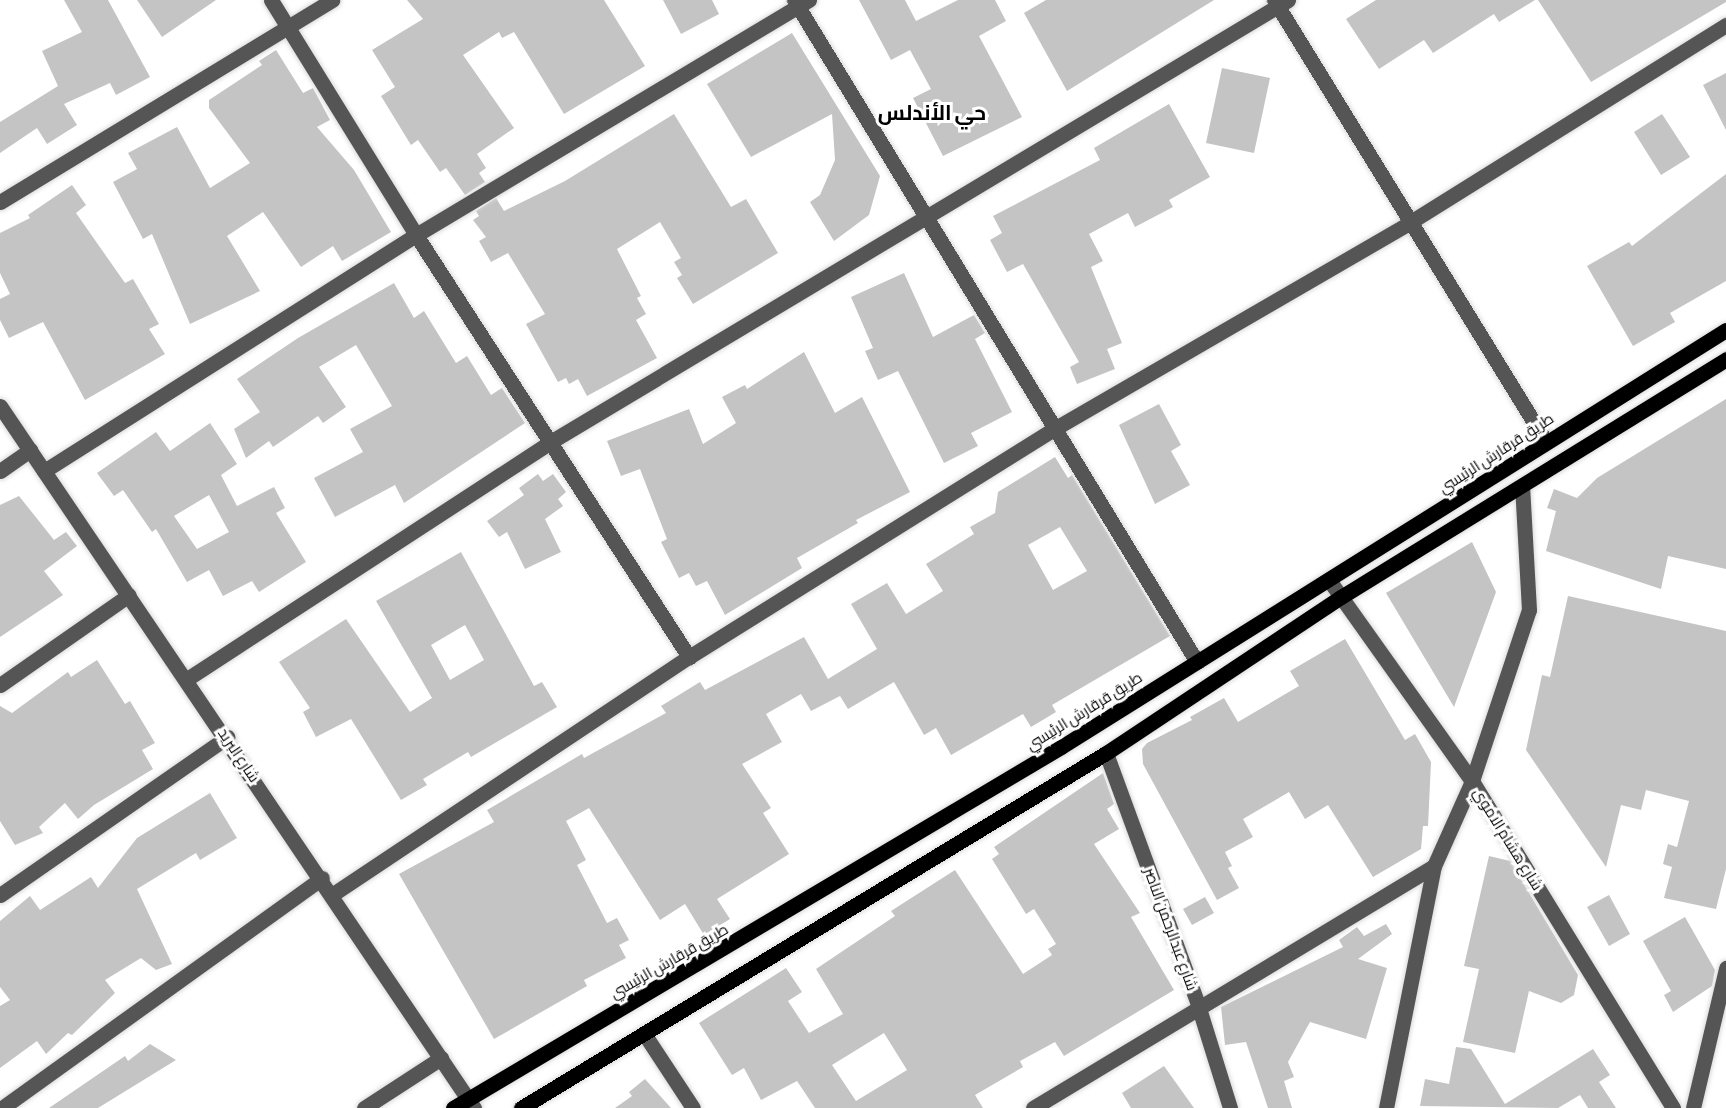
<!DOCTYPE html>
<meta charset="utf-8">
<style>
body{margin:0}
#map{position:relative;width:1726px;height:1108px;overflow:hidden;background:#fff;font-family:"Asap Condensed",Cairo,sans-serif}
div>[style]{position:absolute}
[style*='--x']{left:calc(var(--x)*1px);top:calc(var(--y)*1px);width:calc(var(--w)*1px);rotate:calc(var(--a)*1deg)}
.building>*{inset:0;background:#c4c4c4}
.roads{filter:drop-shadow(0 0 2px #dbdbdb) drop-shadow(0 0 2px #dbdbdb)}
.minor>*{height:15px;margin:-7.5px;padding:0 7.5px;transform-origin:7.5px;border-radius:7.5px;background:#555}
.major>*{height:15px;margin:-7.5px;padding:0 7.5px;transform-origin:7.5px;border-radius:7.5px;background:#000}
span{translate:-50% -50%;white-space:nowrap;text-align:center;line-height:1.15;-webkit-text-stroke:6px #fff;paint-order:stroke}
.street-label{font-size:15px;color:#000}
.district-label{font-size:21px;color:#000;font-weight:700}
</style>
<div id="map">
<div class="building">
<i style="clip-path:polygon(64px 0,108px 0,150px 77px,116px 95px,110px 83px,64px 104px,77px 125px,47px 144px,37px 128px,0 153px,0 122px,58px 86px,42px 51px,82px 32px)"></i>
<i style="clip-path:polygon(137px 0,216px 0,162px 37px)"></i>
<i style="clip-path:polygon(407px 0,604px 0,645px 66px,564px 114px,514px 32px,502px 38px,499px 32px,463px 55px,514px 128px,477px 154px,486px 168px,479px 173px,485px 182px,465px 195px,446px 168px,440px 172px,418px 140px,411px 145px,381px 96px,395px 87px,372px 50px,423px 19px)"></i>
<i style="clip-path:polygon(663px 0,712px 0,719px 14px,681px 34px)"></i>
<i style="clip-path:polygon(859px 0,905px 0,916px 21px,958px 0,995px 0,1006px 21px,979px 36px,1022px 117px,943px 156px,913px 98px,931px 89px,910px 50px,891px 60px)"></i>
<i style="clip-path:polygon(1046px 0,1214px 0,1067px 91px,1024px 13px)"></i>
<i style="clip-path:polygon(1376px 0,1535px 0,1499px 22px,1494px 14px,1433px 53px,1424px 40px,1379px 69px,1346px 19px)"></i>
<i style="clip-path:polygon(1538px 0,1726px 0,1726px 2px,1591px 82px)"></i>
<i style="clip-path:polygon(792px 33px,880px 176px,869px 215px,834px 241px,810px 202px,820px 195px,835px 160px,832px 114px,751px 157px,707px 84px)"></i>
<i style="clip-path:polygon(276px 50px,303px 93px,313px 88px,330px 120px,317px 127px,354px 170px,391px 232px,342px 261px,333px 246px,301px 267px,263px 212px,227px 236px,260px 291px,190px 324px,152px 234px,143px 239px,113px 182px,137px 169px,128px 153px,177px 127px,210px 188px,250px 163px,209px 108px,209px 100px,262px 65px,259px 61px)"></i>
<i style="clip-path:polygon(1222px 68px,1270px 78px,1254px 153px,1206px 143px)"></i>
<i style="clip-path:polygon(1726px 73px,1726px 130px,1703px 85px)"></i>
<i style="clip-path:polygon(1169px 104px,1210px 177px,1169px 200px,1173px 207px,1135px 227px,1128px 213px,1089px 234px,1103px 261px,1091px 267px,1122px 343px,1107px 349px,1115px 369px,1077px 384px,1070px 367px,1079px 362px,1023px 264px,1007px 272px,990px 240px,1002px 233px,993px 216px,1100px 160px,1094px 148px)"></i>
<i style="clip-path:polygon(674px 114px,731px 207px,746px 199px,778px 253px,693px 304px,677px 278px,682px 275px,674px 262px,681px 258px,660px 222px,617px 249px,641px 296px,637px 298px,646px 314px,636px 320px,657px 358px,587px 396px,578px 379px,569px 384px,566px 378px,558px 382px,526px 324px,545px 314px,508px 253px,491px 262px,479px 241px,486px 237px,473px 220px,479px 216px,476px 211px,496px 198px,504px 211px,565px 181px)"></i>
<i style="clip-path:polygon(1662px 114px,1690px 157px,1661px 175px,1634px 132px)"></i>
<i style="clip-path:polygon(1726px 174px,1726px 281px,1670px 313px,1675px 322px,1633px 346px,1587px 266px,1629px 242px,1632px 246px)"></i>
<i style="clip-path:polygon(72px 185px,86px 205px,76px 213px,125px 283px,133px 279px,159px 324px,149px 329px,165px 354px,85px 400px,43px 322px,9px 338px,0 320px,0 299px,10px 294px,0 273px,0 233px,30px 218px,28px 215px)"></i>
<i style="clip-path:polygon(904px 273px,933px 337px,974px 315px,985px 333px,975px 339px,1012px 412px,971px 433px,978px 446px,944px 463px,898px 371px,878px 380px,865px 351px,873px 348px,851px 297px)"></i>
<i style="clip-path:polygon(394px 283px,414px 318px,424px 311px,456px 363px,467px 356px,491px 395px,502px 388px,525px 423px,404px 503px,395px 485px,335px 517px,314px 478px,363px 452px,350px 429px,392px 406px,356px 345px,319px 367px,346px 407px,323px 423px,318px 416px,273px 447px,269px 441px,246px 458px,234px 429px,260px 412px,237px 379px,298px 338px)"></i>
<i style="clip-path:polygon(804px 352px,835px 413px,862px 397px,910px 492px,856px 520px,858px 523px,797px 558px,802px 568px,725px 615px,707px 581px,696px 586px,689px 573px,679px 578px,661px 542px,667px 539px,640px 469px,621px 476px,607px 441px,689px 409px,703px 444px,736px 423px,722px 397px,745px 385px,747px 389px)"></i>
<i style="clip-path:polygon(1726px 399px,1726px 569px,1668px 556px,1661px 589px,1546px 551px,1556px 511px,1547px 508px,1554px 489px,1577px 498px,1597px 478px)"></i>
<i style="clip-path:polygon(1159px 404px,1181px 445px,1171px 451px,1190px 485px,1155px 504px,1119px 425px)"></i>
<i style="clip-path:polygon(evenodd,210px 423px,237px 464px,221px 475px,237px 506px,274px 487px,285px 508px,276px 513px,306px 562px,259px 592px,252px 581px,223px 596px,209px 570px,187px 582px,156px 529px,152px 532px,123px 490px,114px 496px,97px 473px,156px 432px,170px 451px,210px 423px,209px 495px,229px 532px,197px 549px,174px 516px,209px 495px)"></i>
<i style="clip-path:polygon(evenodd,1055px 457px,1068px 478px,1072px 475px,1170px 636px,1052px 705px,1056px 712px,1031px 727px,1023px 714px,951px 755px,936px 728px,924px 735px,894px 682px,848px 709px,840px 696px,811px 711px,801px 694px,766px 714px,782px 742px,742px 764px,771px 808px,763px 813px,789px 854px,717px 899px,730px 919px,704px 935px,685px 904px,660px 920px,589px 808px,566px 821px,586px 860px,577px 865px,607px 923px,617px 918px,629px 940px,619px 945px,626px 958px,584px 980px,587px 986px,494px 1039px,399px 874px,494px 822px,487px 810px,582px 754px,584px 758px,666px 713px,661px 706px,700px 682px,705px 690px,804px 637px,828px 679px,877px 649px,851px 604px,887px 583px,906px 614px,943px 591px,926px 564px,974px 534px,970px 527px,995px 513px,998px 492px,1055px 457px,1060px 527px,1087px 571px,1053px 590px,1028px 545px,1060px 527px)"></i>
<i style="clip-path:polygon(538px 474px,543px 481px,553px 474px,566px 492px,558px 499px,563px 506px,545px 519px,561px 552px,525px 569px,507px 532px,499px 537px,487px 521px,524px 495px,519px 488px)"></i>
<i style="clip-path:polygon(19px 496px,54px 540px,66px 532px,77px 546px,44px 571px,63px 595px,0 637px,0 505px)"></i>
<i style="clip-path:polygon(1472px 542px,1496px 592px,1454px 707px,1386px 593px)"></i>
<i style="clip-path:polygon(evenodd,461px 552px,534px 686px,542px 682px,557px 707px,471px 757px,468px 752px,423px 779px,427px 785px,401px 800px,351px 719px,316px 737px,303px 712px,310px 708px,279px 662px,346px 619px,410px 712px,432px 698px,376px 601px,461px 552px,465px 625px,484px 660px,450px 680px,431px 645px,465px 625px)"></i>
<i style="clip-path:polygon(1568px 596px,1726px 631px,1726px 869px,1716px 909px,1664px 898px,1672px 867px,1663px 864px,1668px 844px,1677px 847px,1689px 801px,1646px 790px,1641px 810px,1621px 805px,1606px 867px,1526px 750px,1542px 675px,1550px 677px)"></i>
<i style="clip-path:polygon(1345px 639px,1405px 740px,1415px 734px,1431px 762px,1428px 826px,1423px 826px,1421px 849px,1373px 877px,1328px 805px,1305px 819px,1289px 792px,1243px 819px,1253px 837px,1225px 852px,1232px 866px,1228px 868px,1239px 888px,1217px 900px,1143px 764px,1142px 749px,1147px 743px,1192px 720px,1190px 717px,1224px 698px,1238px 722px,1299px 686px,1290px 671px)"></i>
<i style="clip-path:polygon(97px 660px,125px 704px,130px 701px,155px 743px,142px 750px,153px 769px,94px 805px,78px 819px,65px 803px,39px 827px,43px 833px,15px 845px,0 821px,0 706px,12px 713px,68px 672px,71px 677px)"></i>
<i style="clip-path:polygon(evenodd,1103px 773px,1114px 804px,1107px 809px,1119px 829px,1094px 844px,1140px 913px,1131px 917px,1174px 990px,1064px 1056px,1055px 1042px,1020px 1061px,1023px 1067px,975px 1095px,983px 1108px,815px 1108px,797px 1081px,761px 1100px,744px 1068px,732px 1075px,699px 1023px,786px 968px,802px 992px,788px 1001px,809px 1033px,843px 1014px,816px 969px,895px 916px,891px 911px,955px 870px,1023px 974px,1052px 955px,1048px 949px,1056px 944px,1034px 909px,1026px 914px,992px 859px,999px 854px,994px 847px,1103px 773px,884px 1033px,907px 1070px,856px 1101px,832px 1065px,884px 1033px)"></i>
<i style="clip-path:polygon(210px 793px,237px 838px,200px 860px,196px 853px,137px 889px,172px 964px,156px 970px,141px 958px,105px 980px,115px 993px,72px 1035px,68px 1033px,46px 1054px,37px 1041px,0 1068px,0 1006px,10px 1000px,0 987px,0 921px,30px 896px,40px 910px,91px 877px,98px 888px,137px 838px)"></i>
<i style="clip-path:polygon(1489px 856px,1510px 861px,1578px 975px,1574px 995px,1561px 1003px,1529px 991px,1515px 1053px,1463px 1042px,1479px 969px,1464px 966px)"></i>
<i style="clip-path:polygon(1609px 895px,1630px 934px,1609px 946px,1587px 907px)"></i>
<i style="clip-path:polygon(1205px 897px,1214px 913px,1192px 925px,1183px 909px)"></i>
<i style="clip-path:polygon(1685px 917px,1715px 970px,1712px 986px,1673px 1012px,1664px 995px,1671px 991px,1643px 941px)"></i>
<i style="clip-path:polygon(1386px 924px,1392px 934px,1358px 959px,1387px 968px,1366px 1039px,1310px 1022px,1288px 1062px,1294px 1077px,1284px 1081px,1292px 1108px,1268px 1108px,1246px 1042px,1225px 1045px,1221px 1007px,1343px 947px,1339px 940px,1357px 927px,1364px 936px)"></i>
<i style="clip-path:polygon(150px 1044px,176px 1060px,98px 1108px,49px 1108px,125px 1056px,128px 1061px)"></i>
<i style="clip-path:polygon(1456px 1047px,1471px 1049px,1505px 1104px,1593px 1049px,1610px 1075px,1599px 1082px,1616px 1108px,1588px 1108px,1580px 1095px,1558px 1108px,1420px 1106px,1425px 1079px,1449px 1084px)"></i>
<i style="clip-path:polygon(1164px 1066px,1194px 1108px,1131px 1108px,1122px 1093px)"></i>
<i style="clip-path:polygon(645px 1079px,671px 1108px,615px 1108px,632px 1096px,629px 1092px)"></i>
</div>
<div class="roads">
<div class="minor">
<i style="--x:271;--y:0;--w:276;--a:58.3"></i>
<i style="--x:416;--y:235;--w:503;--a:57.1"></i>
<i style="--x:794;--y:0;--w:775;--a:58.67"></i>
<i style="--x:1274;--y:0;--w:519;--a:58.39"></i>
<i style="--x:0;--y:202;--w:389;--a:-31.3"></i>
<i style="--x:0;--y:406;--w:847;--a:55.97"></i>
<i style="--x:0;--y:471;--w:37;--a:-35"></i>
<i style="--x:44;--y:471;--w:441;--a:-32.4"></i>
<i style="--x:416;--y:235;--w:458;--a:-30.9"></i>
<i style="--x:1329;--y:580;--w:247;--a:54.6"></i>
<i style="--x:1472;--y:781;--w:384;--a:58.4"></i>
<i style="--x:187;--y:679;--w:436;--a:-33.1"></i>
<i style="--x:552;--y:441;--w:858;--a:-30.93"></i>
<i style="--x:0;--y:685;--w:157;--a:-34.9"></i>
<i style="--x:1106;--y:753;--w:268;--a:69.9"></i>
<i style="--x:1198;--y:1005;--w:108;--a:72.7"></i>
<i style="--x:333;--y:894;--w:428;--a:-33.7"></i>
<i style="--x:689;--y:657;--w:430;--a:-32"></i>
<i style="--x:1054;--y:429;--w:410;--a:-30.1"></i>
<i style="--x:1409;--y:223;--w:374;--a:-32"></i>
<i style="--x:0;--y:895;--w:277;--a:-34.8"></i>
<i style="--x:645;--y:1035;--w:87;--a:56.7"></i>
<i style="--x:2;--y:1108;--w:394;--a:-35.7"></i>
<i style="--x:364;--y:1108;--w:92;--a:-33"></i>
<i style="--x:1033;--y:1108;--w:468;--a:-31.1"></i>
<i style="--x:1386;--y:1108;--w:247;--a:-78.8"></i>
<i style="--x:1434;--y:866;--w:93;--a:-65.9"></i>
<i style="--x:1472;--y:781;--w:180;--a:-71.6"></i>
<i style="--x:1529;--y:610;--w:124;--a:-93.2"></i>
<i style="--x:1693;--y:1108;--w:144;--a:-76.7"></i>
</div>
<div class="major">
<i style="--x:453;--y:1108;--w:707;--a:-30.7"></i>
<i style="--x:1061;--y:747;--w:785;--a:-32.09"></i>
<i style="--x:521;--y:1108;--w:684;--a:-31.25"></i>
<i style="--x:1106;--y:753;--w:282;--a:-33.6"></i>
<i style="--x:1341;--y:597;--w:453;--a:-31.7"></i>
</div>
</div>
<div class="street-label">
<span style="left:1496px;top:453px;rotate:-33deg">طريق قرقارش الرئيسي</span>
<span style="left:1084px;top:711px;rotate:-32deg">طريق قرقارش الرئيسي</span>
<span style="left:239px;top:755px;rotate:56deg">شارع البريد</span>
<span style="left:1508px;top:839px;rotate:58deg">شارع هشام الاموي</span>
<span style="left:1171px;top:929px;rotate:70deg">شارع عبدالرحمن الناصر</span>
<span style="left:669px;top:961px;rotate:-30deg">طريق قرقارش الرئيسي</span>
</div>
<div class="district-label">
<span style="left:932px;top:112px">حي الأندلس</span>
</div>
</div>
